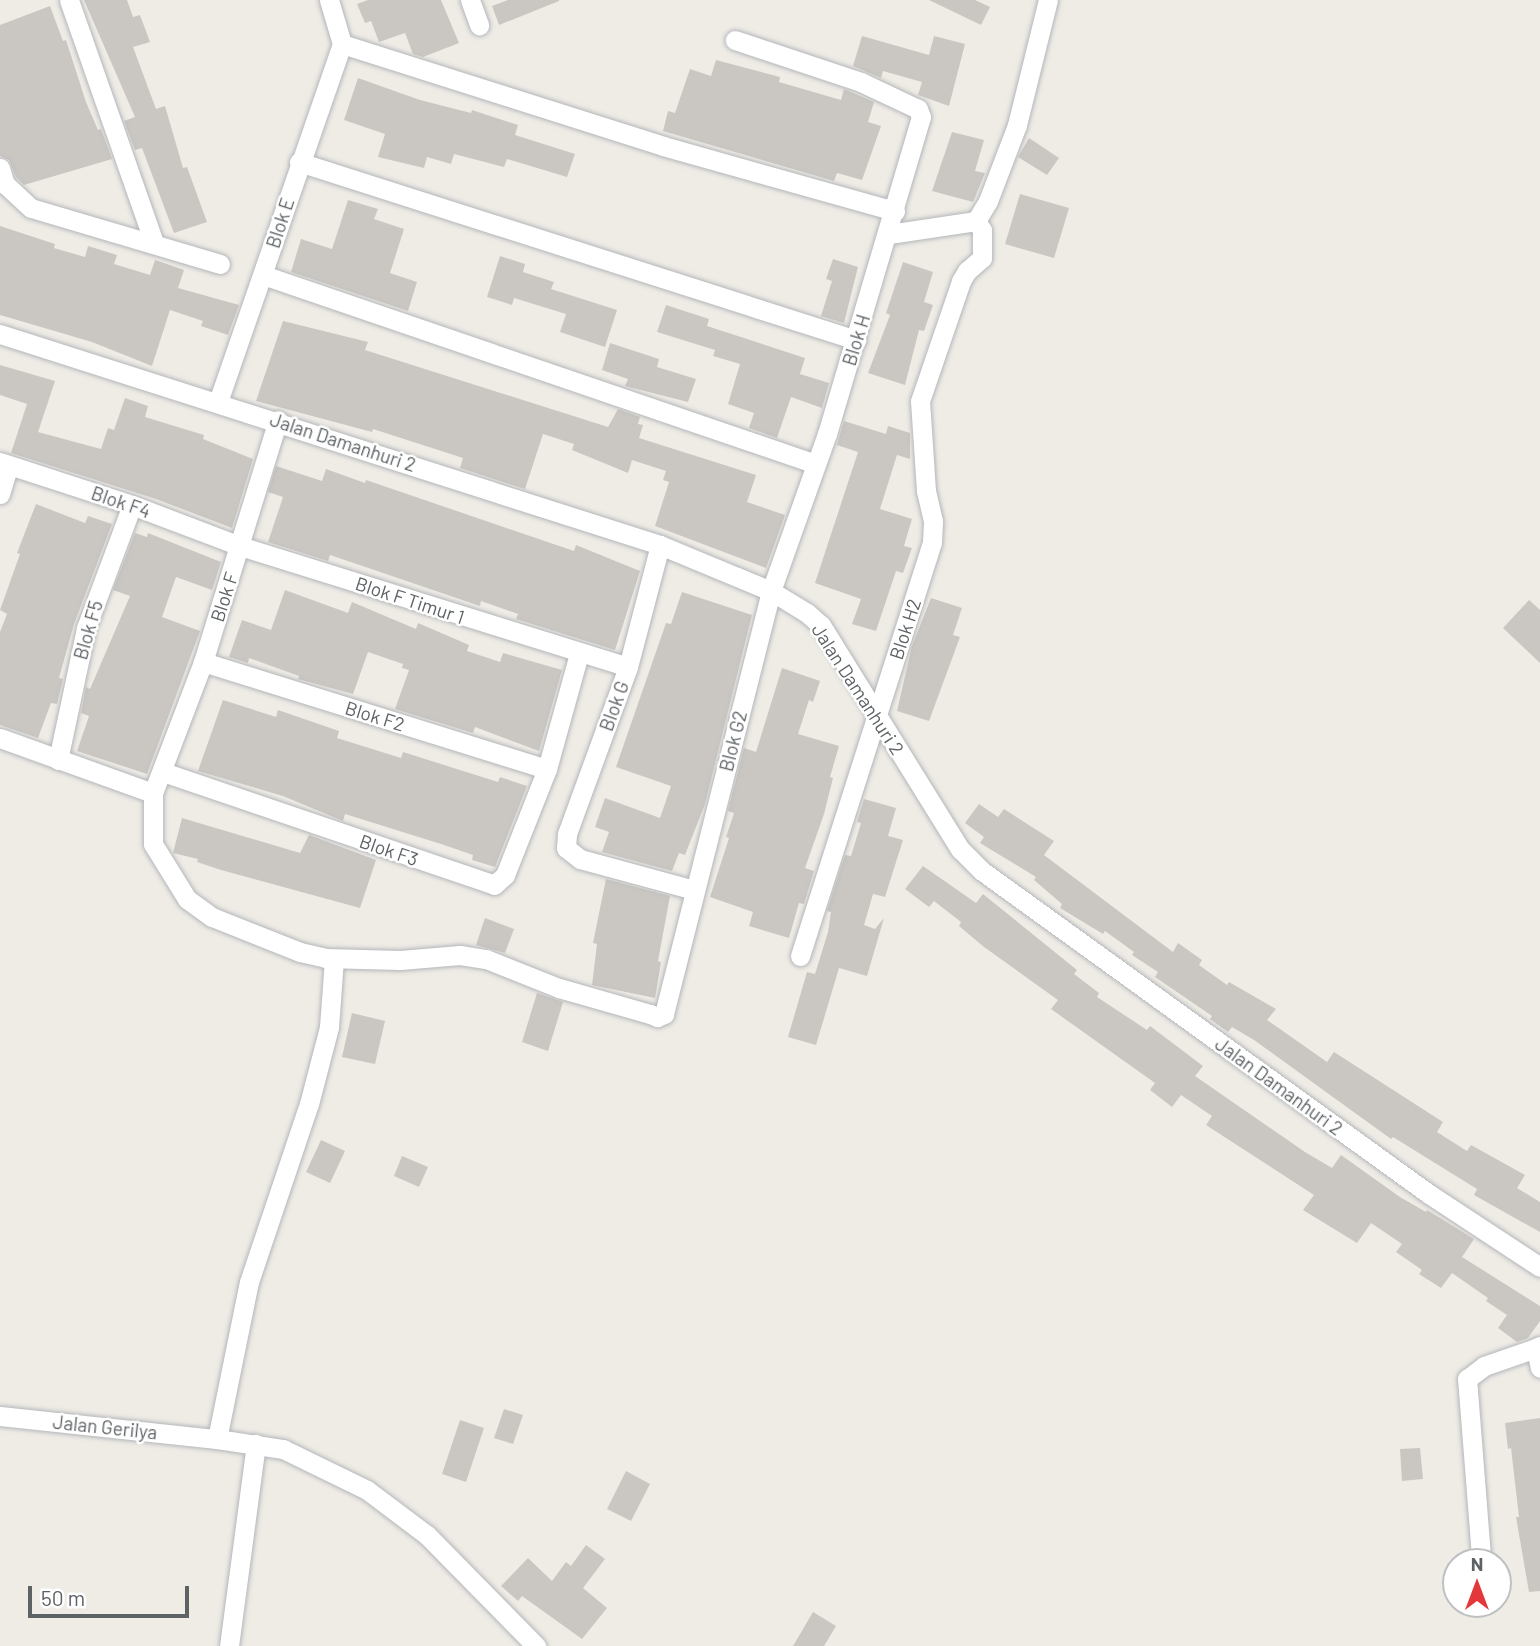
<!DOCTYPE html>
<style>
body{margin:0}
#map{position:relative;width:1540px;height:1646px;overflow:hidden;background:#efece6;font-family:Barlow,sans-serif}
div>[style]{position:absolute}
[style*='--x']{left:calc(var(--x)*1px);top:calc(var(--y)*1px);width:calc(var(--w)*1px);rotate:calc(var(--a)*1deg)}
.building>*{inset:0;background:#cac7c2}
.roads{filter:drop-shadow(0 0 2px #b3b6ba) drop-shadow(0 0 2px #b3b6ba)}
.minor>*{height:19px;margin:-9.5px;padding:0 9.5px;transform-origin:9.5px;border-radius:9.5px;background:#fff}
span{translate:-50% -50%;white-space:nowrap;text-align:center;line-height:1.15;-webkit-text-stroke:5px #fff;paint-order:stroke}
.street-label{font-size:19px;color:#5d6265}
.north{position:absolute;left:1442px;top:1548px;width:70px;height:70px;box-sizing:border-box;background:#fff;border:2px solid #bec0c1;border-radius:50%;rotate:0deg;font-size:19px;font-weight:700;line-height:28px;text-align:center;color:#5d6265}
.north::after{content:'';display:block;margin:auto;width:24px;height:32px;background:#e3373b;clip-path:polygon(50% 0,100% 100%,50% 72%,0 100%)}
.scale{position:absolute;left:28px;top:1586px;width:161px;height:32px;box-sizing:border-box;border:4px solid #5d6265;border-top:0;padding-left:9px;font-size:21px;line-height:24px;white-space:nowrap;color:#5d6265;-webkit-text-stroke:5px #fff;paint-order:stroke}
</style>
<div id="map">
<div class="building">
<i style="clip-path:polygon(84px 0,127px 0,133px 17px,140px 15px,150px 42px,133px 47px,156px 109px,165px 106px,183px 168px,187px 167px,207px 222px,174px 233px,142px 148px,135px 150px,124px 121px,135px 117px)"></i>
<i style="clip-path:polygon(368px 0,441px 0,459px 43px,423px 57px,413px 54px,405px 33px,379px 42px,371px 21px,365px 23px,357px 4px)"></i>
<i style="clip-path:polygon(508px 0,559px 0,559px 1px,499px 25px,492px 6px)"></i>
<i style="clip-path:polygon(929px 0,975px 0,990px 7px,981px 25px)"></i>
<i style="clip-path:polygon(50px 6px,63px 41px,66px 40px,86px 102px,98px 130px,101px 129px,112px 159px,24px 185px,16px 177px,9px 160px,0 156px,0 25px)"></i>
<i style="clip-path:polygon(862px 36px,929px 55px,934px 36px,965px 44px,949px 106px,918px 95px,922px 82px,883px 71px,881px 78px,853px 66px)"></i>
<i style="clip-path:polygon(716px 60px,780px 77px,779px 82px,841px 100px,844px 89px,874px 102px,868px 122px,881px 126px,862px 180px,837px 173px,834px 181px,663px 131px,668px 111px,675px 113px,690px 69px,711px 76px)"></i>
<i style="clip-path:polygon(358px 78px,420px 100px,471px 113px,472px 110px,518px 125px,515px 135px,575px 154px,567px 177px,507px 159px,504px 167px,454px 154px,451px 164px,427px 157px,424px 168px,378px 157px,385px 134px,344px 120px)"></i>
<i style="clip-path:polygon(952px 132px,984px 140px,975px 171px,985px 173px,973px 202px,932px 191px)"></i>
<i style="clip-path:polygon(1029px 138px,1059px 158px,1047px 175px,1018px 157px)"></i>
<i style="clip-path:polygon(1020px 194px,1069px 208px,1054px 258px,1005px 244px)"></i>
<i style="clip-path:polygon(348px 200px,378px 209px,374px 219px,404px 229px,390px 273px,417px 282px,408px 311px,291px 272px,301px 239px,332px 249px)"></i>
<i style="clip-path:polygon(0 226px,55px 244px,54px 248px,85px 257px,88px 246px,117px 255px,114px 264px,150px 275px,155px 260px,184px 270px,178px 288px,239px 305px,228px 335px,201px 326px,203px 321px,170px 310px,152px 366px,92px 342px,0 315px)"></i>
<i style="clip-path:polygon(500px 256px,525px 264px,523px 272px,554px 282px,551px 289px,617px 310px,605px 347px,560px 332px,566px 314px,514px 298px,512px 305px,487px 297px)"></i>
<i style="clip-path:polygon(833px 259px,858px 267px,844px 323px,821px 316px,832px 281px,826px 279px)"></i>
<i style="clip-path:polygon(903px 262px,933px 272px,924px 302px,933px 305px,924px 331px,919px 330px,905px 385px,868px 373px,890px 315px,886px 313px)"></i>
<i style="clip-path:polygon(666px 305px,709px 319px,707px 326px,805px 358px,800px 374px,829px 383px,822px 408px,791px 397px,777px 438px,749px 428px,754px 413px,728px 404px,740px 364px,713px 356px,715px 350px,657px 332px)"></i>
<i style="clip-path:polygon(283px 321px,368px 342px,365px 350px,608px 427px,618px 409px,640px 417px,638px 424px,643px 425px,639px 438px,756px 475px,747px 502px,785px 515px,766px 568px,655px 526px,669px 482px,663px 480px,666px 471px,632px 460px,628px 473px,572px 450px,574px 444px,543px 434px,525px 489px,460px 468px,463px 458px,373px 429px,372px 432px,256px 401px)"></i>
<i style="clip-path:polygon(610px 343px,659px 359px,657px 367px,696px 379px,688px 402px,625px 386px,628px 379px,602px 370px)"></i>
<i style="clip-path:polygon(0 365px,55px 381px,38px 432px,101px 449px,108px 428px,114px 430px,125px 398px,148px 406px,145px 417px,204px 435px,203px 439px,253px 459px,232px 528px,156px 499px,11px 453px,27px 404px,0 395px)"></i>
<i style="clip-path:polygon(844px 421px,886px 434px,888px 426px,910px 433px,910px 459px,897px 455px,880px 509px,912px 519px,904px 546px,912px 548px,903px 573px,896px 571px,876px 631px,852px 624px,861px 599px,815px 583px,858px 452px,837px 445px)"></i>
<i style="clip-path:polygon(276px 466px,322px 481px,326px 469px,365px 483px,366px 480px,574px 551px,576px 545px,640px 571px,615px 650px,516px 619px,518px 614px,481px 601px,480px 606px,330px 555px,328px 561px,268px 542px,283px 497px,268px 492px)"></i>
<i style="clip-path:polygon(36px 504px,85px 523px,88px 516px,112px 524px,74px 624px,59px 678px,63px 679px,57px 704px,51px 703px,38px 738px,0 725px,0 632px,7px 614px,0 610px,20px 554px,17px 553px)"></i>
<i style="clip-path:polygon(135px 533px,147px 537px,148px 533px,221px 562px,212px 590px,176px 577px,162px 617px,200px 631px,147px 774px,77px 751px,89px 716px,81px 713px,86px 687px,90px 689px,130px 596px,113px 590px)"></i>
<i style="clip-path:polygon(285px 590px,348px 613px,352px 602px,416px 629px,418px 623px,469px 645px,467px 651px,500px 662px,503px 653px,562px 670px,539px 751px,475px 727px,473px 733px,395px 709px,409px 670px,402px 668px,403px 664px,368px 652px,353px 694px,298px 679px,299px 676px,249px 658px,248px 663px,229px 657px,242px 620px,271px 630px)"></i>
<i style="clip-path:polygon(682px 592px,752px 615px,705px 804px,685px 855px,679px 853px,672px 871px,602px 852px,609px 832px,595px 827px,605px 798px,660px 818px,671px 786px,616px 767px,666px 623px,671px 624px)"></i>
<i style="clip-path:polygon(931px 598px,962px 608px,953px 635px,960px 637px,929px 721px,897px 711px,912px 646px)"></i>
<i style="clip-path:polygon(1529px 600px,1540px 610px,1540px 663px,1503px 628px)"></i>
<i style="clip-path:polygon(782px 668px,820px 681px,813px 702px,809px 700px,798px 734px,839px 746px,830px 777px,833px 778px,824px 814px,805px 868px,814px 871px,804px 904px,799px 903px,789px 938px,749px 926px,753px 912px,710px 897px,729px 838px,726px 837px,734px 813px,728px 811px,744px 748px,756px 752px)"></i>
<i style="clip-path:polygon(223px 700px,276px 717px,278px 710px,339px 731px,337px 738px,401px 758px,403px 752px,498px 782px,500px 777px,527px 786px,495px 867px,472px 860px,473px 855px,441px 844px,345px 814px,343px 821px,283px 796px,198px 771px)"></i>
<i style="clip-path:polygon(864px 799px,896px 808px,888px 836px,903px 840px,885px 897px,873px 894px,864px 925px,875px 929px,884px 918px,867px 976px,839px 968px,816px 1045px,788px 1037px,807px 972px,815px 974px,828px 932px,831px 912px,827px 911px,845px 855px,851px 856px,861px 823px,857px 822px)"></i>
<i style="clip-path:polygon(979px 804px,998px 817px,1004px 809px,1054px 841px,1044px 855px,1173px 952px,1178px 943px,1202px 960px,1199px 965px,1227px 985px,1229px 982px,1276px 1009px,1267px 1020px,1327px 1062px,1334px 1052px,1443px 1122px,1437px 1132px,1467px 1151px,1471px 1145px,1525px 1175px,1517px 1188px,1540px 1202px,1540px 1232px,1474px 1195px,1477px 1189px,1393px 1137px,1391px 1139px,1254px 1040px,1232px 1027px,1228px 1032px,1210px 1019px,1212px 1016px,1155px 977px,1158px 972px,1132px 955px,1134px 952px,1105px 931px,1103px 934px,1060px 908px,1062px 904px,1034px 880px,1036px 877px,980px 843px,984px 837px,965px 823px)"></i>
<i style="clip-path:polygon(182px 818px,300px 853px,309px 835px,376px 860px,360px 908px,221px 870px,197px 862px,198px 859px,173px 853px)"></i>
<i style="clip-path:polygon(923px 866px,976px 903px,983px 894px,1077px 970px,1074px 974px,1099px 993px,1097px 997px,1147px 1030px,1150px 1026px,1203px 1066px,1195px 1076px,1305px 1152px,1332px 1168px,1341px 1155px,1400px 1197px,1426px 1212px,1427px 1210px,1474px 1239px,1462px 1257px,1540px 1306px,1540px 1321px,1528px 1338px,1517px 1342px,1498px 1328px,1507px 1315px,1486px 1301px,1488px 1298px,1452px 1273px,1441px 1288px,1419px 1274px,1422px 1270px,1396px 1252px,1402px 1244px,1371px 1223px,1357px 1243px,1303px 1210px,1314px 1195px,1206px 1125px,1212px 1116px,1181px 1095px,1172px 1107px,1150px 1090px,1155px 1083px,1051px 1009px,1058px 1000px,984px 947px,959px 926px,961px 922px,934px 901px,929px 907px,905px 889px)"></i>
<i style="clip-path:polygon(606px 879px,670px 896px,658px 961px,661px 962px,655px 998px,592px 985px,597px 944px,593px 943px)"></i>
<i style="clip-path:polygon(485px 918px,514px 929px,505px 953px,476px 945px)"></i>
<i style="clip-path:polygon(537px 993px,563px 1002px,548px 1051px,522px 1042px)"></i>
<i style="clip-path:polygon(352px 1013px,385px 1021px,375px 1064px,342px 1057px)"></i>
<i style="clip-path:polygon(321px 1140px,345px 1151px,330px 1183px,306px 1172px)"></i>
<i style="clip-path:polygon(402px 1156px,428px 1167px,419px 1187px,394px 1176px)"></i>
<i style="clip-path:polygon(504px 1409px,523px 1415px,513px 1444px,494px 1438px)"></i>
<i style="clip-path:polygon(1540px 1418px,1540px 1591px,1529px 1592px,1516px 1517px,1519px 1517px,1511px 1448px,1508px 1449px,1505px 1423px)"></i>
<i style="clip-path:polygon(460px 1420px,484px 1428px,466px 1482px,442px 1474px)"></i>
<i style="clip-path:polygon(1420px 1448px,1423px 1479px,1402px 1481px,1400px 1449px)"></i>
<i style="clip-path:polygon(626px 1471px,650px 1484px,631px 1521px,607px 1509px)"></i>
<i style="clip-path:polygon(586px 1545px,605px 1559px,583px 1588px,607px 1608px,582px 1639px,522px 1596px,518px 1601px,501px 1586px,528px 1558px,552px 1581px,566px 1562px,571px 1566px)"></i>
<i style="clip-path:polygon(813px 1612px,836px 1626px,824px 1646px,793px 1646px)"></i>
</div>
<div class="roads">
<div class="minor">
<i style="--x:69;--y:0;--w:257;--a:70.7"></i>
<i style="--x:329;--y:0;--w:46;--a:73.5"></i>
<i style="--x:470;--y:0;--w:27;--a:70"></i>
<i style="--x:342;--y:44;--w:337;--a:17.6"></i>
<i style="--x:663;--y:146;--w:241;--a:15.7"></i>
<i style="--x:299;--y:162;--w:585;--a:17.72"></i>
<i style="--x:0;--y:168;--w:17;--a:73"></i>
<i style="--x:5;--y:184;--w:35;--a:43"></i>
<i style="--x:31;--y:208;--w:197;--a:16.5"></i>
<i style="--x:889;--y:234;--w:88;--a:-8.5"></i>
<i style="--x:976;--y:221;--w:23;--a:-59"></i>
<i style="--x:988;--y:201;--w:81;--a:-69.1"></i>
<i style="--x:1017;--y:125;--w:129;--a:-76.1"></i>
<i style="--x:263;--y:275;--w:584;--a:18.87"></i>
<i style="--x:0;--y:334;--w:693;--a:17.73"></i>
<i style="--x:660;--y:545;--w:120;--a:22.5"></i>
<i style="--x:771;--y:591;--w:42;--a:31.4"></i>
<i style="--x:807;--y:613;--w:18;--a:41"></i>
<i style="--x:821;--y:625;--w:264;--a:58.2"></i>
<i style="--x:960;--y:849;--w:31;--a:45"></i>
<i style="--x:982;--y:871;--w:551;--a:35.85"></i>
<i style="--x:1429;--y:1194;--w:133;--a:33.3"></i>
<i style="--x:218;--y:402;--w:379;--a:-70.9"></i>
<i style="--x:0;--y:462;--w:139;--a:18"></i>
<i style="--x:132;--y:505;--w:116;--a:20.8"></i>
<i style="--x:240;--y:546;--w:406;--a:17.3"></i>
<i style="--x:0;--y:494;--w:30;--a:-73"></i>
<i style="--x:660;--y:545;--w:126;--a:104.7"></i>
<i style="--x:628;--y:667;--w:178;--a:110.1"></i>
<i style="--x:567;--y:834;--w:14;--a:94"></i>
<i style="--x:566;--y:848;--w:18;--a:38"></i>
<i style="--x:580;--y:859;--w:118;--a:15.2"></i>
<i style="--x:203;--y:662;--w:360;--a:17.3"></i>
<i style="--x:0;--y:738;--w:163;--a:19.8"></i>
<i style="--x:153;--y:793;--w:140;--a:-69.1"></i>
<i style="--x:203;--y:662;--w:253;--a:-72.8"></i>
<i style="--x:58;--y:760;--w:135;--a:-78"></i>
<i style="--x:86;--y:628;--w:131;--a:-69.5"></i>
<i style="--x:163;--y:772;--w:350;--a:18.8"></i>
<i style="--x:494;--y:885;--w:15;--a:-42"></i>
<i style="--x:505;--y:875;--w:114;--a:-68.4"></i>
<i style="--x:547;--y:769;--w:119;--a:-74.5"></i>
<i style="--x:153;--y:793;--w:51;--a:90"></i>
<i style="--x:153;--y:844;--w:65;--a:58.3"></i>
<i style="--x:187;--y:899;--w:31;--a:36"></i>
<i style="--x:212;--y:917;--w:95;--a:21.7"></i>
<i style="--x:300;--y:952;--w:26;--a:13"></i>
<i style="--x:325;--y:958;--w:75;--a:1.5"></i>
<i style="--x:400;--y:960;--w:60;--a:-4.8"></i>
<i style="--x:460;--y:955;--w:26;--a:9"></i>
<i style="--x:486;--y:959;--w:79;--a:21.7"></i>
<i style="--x:559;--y:988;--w:95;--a:15.9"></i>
<i style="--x:650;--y:1014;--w:8;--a:23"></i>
<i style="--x:657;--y:1017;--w:8;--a:-23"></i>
<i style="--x:664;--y:1014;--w:436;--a:-75.8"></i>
<i style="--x:771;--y:591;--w:167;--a:-70.4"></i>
<i style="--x:827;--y:434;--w:331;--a:-73.5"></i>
<i style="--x:921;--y:117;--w:9;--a:-111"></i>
<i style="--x:918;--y:109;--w:63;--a:-154.7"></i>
<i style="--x:861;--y:82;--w:133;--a:-161.6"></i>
<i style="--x:800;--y:956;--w:435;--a:-72.3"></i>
<i style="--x:932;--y:542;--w:21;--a:-87"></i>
<i style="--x:933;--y:521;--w:31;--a:-103"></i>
<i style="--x:926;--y:491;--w:90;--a:-93.8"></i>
<i style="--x:920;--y:401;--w:127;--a:-71.1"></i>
<i style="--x:961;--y:281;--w:12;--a:-59"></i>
<i style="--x:967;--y:271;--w:20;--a:-41"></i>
<i style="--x:982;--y:258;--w:28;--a:-90"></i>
<i style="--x:982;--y:230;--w:11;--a:-124"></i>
<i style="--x:1540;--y:1346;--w:4;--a:153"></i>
<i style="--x:1536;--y:1348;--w:20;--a:79"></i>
<i style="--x:0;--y:1416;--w:218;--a:6.1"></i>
<i style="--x:217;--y:1439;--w:67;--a:8.6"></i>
<i style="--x:283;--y:1449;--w:93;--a:26"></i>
<i style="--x:367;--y:1490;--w:75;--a:36.9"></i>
<i style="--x:427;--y:1535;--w:156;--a:45.5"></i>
<i style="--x:217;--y:1439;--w:160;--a:-78.5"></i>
<i style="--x:249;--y:1282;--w:188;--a:-71.4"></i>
<i style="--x:309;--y:1104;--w:80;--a:-75.4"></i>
<i style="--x:329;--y:1027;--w:68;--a:-85.8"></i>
<i style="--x:1481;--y:1556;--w:178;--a:-94.5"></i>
<i style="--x:1467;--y:1379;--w:21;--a:-37"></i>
<i style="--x:1484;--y:1366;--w:55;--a:-19.1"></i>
<i style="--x:229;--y:1646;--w:204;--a:-82.4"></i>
</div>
</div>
<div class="street-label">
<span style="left:280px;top:223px;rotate:-72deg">Blok E</span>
<span style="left:856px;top:340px;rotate:-73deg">Blok H</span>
<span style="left:343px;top:442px;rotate:18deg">Jalan Damanhuri 2</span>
<span style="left:121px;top:502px;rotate:19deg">Blok F4</span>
<span style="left:224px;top:597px;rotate:-72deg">Blok F</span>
<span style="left:410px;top:600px;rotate:18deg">Blok F Timur 1</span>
<span style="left:905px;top:629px;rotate:-72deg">Blok H2</span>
<span style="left:88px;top:630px;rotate:-74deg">Blok F5</span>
<span style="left:858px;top:689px;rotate:57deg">Jalan Damanhuri 2</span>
<span style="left:614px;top:706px;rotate:-70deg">Blok G</span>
<span style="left:375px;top:716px;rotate:17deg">Blok F2</span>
<span style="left:733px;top:741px;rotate:-76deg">Blok G2</span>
<span style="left:389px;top:850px;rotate:19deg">Blok F3</span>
<span style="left:1279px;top:1086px;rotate:36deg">Jalan Damanhuri 2</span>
<span style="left:105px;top:1427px;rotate:6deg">Jalan Gerilya</span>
</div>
<div class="north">N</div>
<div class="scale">50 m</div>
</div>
